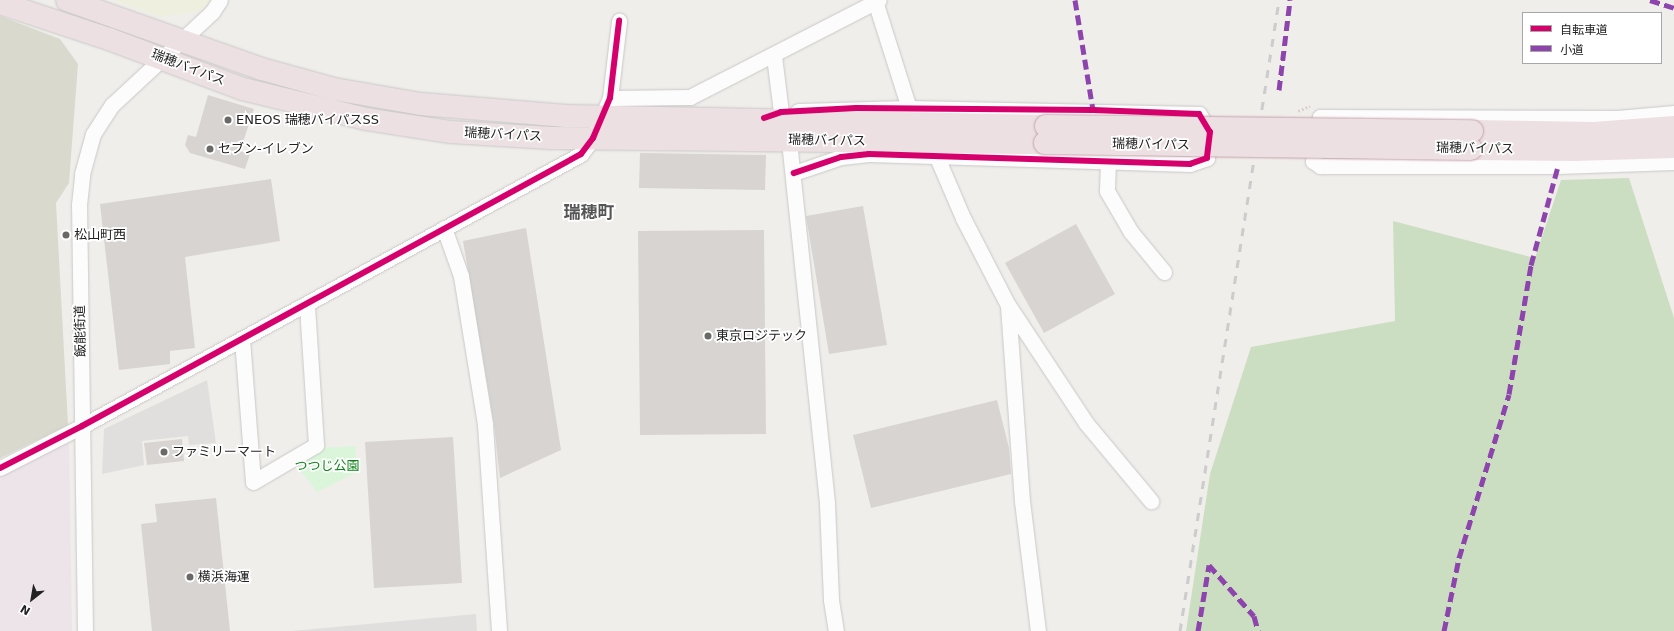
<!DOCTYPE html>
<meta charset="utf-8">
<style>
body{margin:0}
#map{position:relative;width:1674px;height:631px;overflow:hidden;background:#f0eeeb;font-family:"DejaVu Sans","Noto Sans JP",sans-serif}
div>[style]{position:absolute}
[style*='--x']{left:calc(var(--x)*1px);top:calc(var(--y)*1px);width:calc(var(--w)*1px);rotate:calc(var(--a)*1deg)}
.industrial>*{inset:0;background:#ede4e9}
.construction>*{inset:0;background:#d9d9cd}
.farmland>*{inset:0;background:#efefdf}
.forest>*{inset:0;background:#cbdec1}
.park>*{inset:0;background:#daf5da}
.parking>*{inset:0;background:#e0dfde}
.building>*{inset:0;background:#d7d4d2}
.path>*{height:2.5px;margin-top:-1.25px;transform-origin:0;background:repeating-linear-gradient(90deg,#dccecd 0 2px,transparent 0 4px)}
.roads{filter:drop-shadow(0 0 1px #c9c8c7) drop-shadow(0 0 1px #c9c8c7)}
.minor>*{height:15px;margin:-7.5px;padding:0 7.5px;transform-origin:7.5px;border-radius:7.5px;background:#fdfcfc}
.highway>*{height:22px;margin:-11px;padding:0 11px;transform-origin:11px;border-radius:11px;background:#ece0e2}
.rail>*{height:3px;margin-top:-1.5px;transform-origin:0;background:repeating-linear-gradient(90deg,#ccc 0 8px,transparent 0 16px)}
.bridges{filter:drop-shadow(0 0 1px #c5a2ac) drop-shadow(0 0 1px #c5a2ac)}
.highway-bridge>*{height:22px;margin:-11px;padding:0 11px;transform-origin:11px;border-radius:11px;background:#ece0e2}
.quiet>*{height:5px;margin-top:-2.5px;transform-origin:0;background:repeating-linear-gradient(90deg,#8e44ad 0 10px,transparent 0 15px)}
.cycleway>*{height:6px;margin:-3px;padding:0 3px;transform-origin:3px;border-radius:3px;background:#d6006c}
.dots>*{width:11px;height:11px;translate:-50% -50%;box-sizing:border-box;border:2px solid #fff;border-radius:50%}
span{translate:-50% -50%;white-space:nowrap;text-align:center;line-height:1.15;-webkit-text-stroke:3.5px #fff;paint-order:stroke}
.street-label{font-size:13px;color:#222}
.poi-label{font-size:13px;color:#222}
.left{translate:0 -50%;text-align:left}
.park-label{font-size:13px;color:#0c8416}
.district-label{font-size:17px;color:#555;font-weight:700}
.legend{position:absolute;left:1522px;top:12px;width:140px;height:52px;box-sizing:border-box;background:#fff;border:1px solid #a7a7a7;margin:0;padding:5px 7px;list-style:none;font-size:12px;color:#222}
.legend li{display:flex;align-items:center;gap:8px;height:20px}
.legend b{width:20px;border:1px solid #a7a7a7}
.north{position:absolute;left:12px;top:579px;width:40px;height:40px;-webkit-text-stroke:3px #fff;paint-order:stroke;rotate:211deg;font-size:11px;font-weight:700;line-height:16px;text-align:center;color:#222}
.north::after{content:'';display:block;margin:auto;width:14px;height:18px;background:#222;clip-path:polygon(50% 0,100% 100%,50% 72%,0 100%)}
</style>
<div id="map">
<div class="industrial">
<i style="clip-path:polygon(69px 440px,72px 631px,0 631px,0 475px)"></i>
</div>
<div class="construction">
<i style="clip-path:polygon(0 16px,60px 39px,78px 64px,69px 183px,56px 203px,68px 425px,0 458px)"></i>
</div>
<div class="farmland">
<i style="clip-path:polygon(112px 0,211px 0,200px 11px,161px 17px)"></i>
</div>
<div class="forest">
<i style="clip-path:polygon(1629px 178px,1674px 318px,1674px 631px,1186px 631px,1210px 474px,1251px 347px,1395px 321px,1393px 221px,1535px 258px,1561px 180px)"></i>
</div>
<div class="park">
<i style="clip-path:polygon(355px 446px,357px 472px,317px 492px,297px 466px,322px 448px)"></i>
</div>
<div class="parking">
<i style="clip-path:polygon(207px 380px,216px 443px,189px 445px,188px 436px,142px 441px,144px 465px,102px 474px,104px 429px)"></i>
<i style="clip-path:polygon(476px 614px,477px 631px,292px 631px)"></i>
</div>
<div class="building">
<i style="clip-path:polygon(208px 95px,254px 109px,240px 151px,250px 154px,245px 169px,190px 153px,185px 145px,188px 135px,196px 137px)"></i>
<i style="clip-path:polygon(640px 153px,766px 155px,765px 190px,639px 188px)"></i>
<i style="clip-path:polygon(271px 179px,280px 241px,185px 257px,195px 348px,170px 351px,170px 364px,119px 370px,100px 204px)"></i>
<i style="clip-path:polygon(863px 206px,887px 345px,829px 354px,806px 216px)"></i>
<i style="clip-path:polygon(1076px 224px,1115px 294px,1044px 333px,1005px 263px)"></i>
<i style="clip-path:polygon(526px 228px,561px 450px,500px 478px,494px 424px,463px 241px)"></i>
<i style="clip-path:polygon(764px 230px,766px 434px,640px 435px,638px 231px)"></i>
<i style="clip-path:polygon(997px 400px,1009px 448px,1011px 474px,871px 508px,853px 435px)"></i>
<i style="clip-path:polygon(453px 437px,462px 583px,374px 588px,365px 442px)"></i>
<i style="clip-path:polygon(182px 439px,184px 461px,147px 465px,144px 443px)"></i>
<i style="clip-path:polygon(216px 498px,230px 631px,152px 631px,141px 524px,157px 522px,155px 504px)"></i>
</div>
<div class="path">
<i style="--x:1298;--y:111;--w:13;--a:-23"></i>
</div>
<div class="roads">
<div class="minor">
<i style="--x:875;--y:1;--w:112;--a:72.4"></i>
<i style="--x:774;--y:56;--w:56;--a:82.9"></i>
<i style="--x:610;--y:98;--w:80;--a:-0.7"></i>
<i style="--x:690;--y:97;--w:212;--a:-27.2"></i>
<i style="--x:1674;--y:113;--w:57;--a:175"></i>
<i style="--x:1617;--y:118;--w:297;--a:-179.8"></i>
<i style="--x:1320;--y:117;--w:45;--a:99"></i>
<i style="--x:1313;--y:161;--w:9;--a:36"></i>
<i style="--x:1320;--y:166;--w:238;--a:0"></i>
<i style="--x:1558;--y:166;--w:116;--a:-2"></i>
<i style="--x:789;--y:141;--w:365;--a:84"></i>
<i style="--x:827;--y:504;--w:96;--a:87.6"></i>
<i style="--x:831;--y:600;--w:31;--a:81"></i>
<i style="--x:936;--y:155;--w:69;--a:66.8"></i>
<i style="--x:963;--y:218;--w:98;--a:62.7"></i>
<i style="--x:1008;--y:305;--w:141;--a:56.5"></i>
<i style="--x:1086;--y:423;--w:102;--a:50.2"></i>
<i style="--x:1108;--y:161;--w:30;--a:92"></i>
<i style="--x:1107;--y:191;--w:48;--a:59.7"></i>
<i style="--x:1131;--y:232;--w:52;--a:50.5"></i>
<i style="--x:794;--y:173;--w:50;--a:-18.8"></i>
<i style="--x:841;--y:157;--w:28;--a:-6"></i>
<i style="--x:869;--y:154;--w:321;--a:1.8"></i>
<i style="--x:1190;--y:164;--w:18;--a:-19"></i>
<i style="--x:1207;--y:158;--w:26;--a:-83"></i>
<i style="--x:1210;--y:132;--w:21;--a:-121"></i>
<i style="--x:1199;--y:114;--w:290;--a:-178.8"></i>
<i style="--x:909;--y:108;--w:111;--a:178.5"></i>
<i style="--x:444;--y:228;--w:51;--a:70.5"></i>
<i style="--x:461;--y:276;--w:151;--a:80.8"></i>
<i style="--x:485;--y:425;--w:206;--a:86.1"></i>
<i style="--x:1008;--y:306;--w:196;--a:85.9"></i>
<i style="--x:1022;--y:501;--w:131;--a:83"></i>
<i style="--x:242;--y:339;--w:143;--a:85.6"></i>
<i style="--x:253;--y:482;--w:73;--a:-30.4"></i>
<i style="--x:316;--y:445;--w:141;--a:-93.7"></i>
<i style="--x:0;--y:468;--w:92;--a:-27.1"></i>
<i style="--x:82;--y:426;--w:568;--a:-28.59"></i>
<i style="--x:581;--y:154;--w:20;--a:-53"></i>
<i style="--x:593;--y:138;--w:43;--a:-67"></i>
<i style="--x:610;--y:98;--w:78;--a:-83.3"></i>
<i style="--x:85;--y:631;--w:426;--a:-90.8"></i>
<i style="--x:79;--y:205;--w:31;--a:-84"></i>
<i style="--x:82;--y:174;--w:41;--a:-74.6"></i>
<i style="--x:93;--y:134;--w:35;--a:-57"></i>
<i style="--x:112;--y:105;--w:137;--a:-42.9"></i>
<i style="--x:212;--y:12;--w:14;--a:-56"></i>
</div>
<div class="highway">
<i style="--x:67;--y:0;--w:207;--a:19.5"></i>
<i style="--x:262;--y:69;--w:75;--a:15.5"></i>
<i style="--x:334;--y:89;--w:88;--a:9.8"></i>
<i style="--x:421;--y:104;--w:146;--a:4.7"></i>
<i style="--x:567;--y:116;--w:479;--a:1.2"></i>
<i style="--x:0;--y:3;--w:115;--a:18.3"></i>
<i style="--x:109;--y:39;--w:143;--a:20.5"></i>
<i style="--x:243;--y:89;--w:127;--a:13.7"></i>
<i style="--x:366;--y:119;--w:86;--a:8.7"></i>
<i style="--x:451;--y:132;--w:100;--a:3.4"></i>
<i style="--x:551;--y:138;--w:494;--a:0.6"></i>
<i style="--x:1472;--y:131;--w:122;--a:0.9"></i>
<i style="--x:1594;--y:133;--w:80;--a:-4.3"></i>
<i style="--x:1471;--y:149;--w:103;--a:0.6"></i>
<i style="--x:1574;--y:150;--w:100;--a:-1.7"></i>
</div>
</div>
<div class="rail">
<i style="--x:1180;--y:631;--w:639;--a:-81.08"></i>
</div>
<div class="bridges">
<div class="highway-bridge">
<i style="--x:1046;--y:126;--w:426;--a:0.7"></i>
<i style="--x:1045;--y:143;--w:426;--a:0.8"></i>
</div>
</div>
<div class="quiet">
<i style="--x:1075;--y:0;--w:111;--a:80.7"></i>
<i style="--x:1650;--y:0;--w:25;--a:18"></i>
<i style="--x:1279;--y:90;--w:91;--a:-83"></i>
<i style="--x:1209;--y:565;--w:68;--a:48.6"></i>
<i style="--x:1254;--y:616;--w:16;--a:75"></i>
<i style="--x:1198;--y:631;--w:67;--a:-80.5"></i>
<i style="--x:1444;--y:631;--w:75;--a:-78.4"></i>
<i style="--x:1459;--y:558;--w:171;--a:-73"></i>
<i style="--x:1509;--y:394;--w:131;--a:-80.3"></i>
<i style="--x:1531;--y:265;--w:103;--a:-74.7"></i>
</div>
<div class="cycleway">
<i style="--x:764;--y:118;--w:18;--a:-19"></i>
<i style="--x:781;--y:112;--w:75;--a:-3.1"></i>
<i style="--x:856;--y:108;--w:237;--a:0.5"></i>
<i style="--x:1093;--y:110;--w:106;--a:2.2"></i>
<i style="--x:1199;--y:114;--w:21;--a:59"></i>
<i style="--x:1210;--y:132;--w:26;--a:97"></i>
<i style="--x:1207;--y:158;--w:18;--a:161"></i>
<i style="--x:1190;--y:164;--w:321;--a:-178.2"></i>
<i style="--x:869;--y:154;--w:28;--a:174"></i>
<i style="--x:841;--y:157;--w:50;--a:161.2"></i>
<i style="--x:0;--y:468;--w:92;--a:-27.1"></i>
<i style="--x:82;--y:426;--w:568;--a:-28.59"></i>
<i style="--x:581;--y:154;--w:20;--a:-53"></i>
<i style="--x:593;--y:138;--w:43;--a:-67"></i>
<i style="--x:610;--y:98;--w:78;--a:-83.3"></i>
</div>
<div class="dots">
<i style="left:228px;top:120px;background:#6a6968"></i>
<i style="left:210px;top:149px;background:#6a6968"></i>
<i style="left:66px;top:235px;background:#6a6968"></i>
<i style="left:708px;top:336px;background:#6a6968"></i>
<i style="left:164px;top:452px;background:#6a6968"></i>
<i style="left:190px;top:577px;background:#6a6968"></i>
</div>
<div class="street-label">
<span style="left:188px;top:68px;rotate:21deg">瑞穂バイパス</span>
<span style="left:503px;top:135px;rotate:3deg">瑞穂バイパス</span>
<span style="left:827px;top:141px;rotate:1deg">瑞穂バイパス</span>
<span style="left:1151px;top:145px;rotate:1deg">瑞穂バイパス</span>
<span style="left:1475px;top:149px;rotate:1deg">瑞穂バイパス</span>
<span style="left:81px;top:331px;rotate:-91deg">飯能街道</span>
</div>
<div class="poi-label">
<span class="left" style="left:236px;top:120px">ENEOS 瑞穂バイパスSS</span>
<span class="left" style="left:218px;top:149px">セブン-イレブン</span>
<span class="left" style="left:74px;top:235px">松山町西</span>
<span class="left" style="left:716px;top:336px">東京ロジテック</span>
<span class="left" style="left:172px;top:452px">ファミリーマート</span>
<span class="left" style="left:198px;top:577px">横浜海運</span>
</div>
<div class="park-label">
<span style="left:327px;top:466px">つつじ公園</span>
</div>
<div class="district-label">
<span style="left:589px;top:213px">瑞穂町</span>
</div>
<ul class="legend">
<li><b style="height:5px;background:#d6006c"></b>自転車道</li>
<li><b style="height:5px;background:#8e44ad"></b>小道</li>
</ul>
<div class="north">N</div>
</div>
